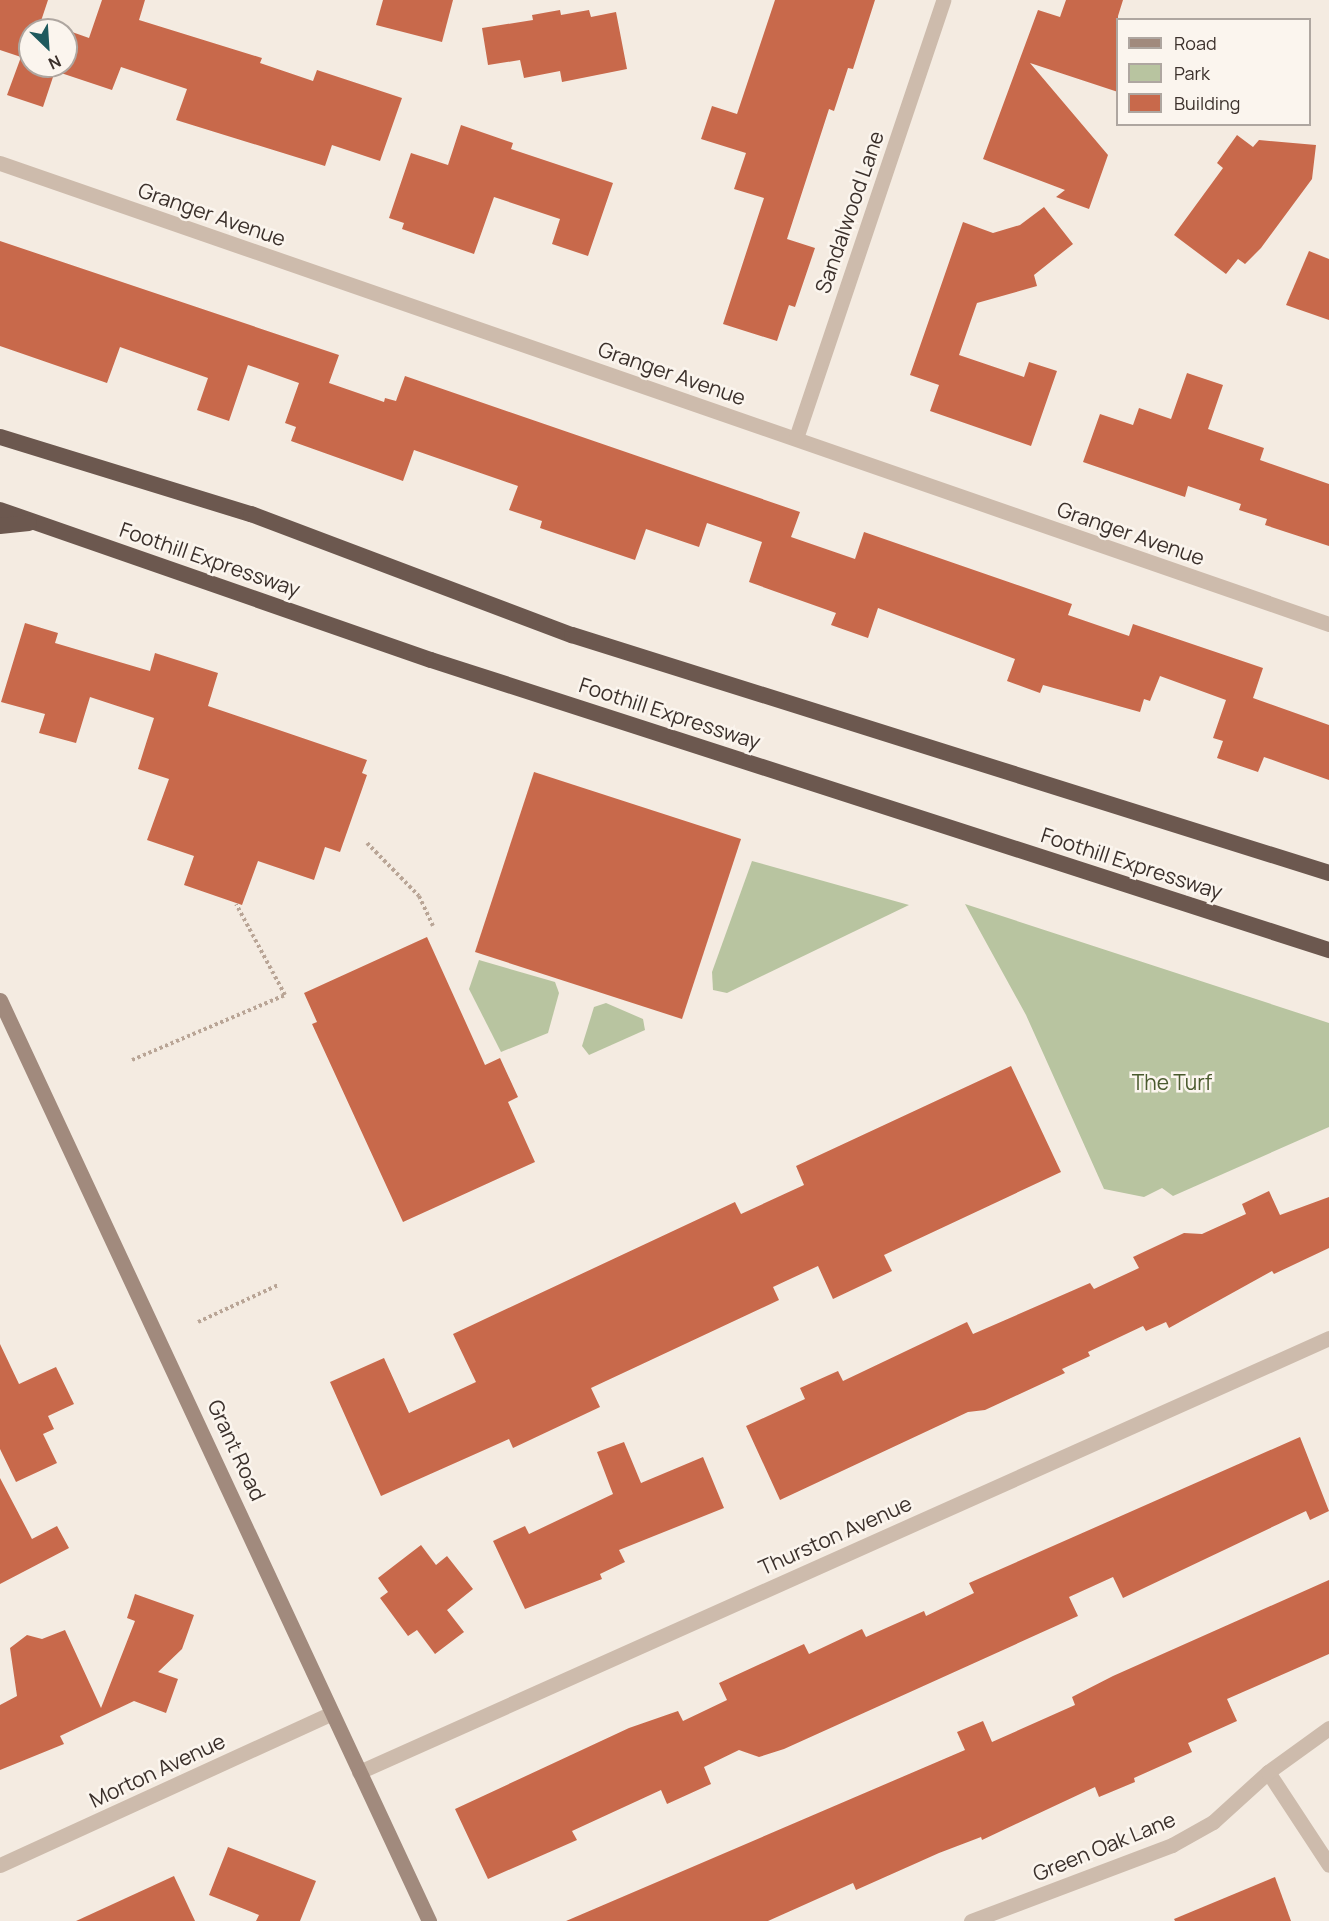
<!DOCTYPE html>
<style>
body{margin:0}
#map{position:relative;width:1329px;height:1921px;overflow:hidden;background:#f4ebe1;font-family:Manrope,sans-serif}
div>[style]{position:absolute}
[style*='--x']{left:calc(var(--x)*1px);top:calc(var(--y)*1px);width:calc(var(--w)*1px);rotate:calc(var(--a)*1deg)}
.green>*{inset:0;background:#b8c4a0}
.building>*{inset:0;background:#c8694b}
.path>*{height:4px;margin-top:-2px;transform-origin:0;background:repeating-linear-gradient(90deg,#b9a596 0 3px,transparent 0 6px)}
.minor>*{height:15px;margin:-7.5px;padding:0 7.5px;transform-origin:7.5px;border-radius:7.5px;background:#cdbbac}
.secondary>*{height:15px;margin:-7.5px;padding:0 7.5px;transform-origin:7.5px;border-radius:7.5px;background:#a18a7d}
.trunk>*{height:16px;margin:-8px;padding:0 8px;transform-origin:8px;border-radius:8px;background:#6c584f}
span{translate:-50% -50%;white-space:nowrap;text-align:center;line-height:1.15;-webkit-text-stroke:5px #fbf5ee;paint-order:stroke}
.street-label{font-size:21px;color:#3b302b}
.park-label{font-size:21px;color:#4a5a2e}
.legend{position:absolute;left:1116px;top:18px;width:195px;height:108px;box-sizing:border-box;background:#fbf5ee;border:2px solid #aea6a0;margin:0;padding:8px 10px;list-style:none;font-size:18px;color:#3b302b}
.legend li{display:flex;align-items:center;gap:12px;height:30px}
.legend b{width:30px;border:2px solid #aea6a0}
.north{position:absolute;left:18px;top:18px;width:60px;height:60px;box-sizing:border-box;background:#fbf5ee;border:2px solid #aea6a0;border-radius:50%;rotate:155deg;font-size:16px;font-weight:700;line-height:24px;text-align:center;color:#3b302b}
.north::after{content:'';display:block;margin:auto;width:21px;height:27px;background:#1f5a5e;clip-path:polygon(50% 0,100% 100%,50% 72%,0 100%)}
</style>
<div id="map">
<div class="green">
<i style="clip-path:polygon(752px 861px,909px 905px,727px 993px,713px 990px,712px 972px)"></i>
<i style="clip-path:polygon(965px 904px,1329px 1023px,1329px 1127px,1173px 1196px,1162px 1188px,1144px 1197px,1104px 1189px,1026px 1015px)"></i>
<i style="clip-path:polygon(479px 960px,555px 982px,559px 993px,548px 1033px,501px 1052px,469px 989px)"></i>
<i style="clip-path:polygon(606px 1003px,643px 1019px,645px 1030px,589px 1055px,582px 1046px,594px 1007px)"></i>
</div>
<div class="building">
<i style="clip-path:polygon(evenodd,0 0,48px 0,41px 21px,89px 38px,102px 0,145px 0,139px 20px,262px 58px,260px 63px,313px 81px,317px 70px,402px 98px,380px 161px,332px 145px,325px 166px,176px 120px,187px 89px,121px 67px,112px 90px,55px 71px,43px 107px,7px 95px,21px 57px,0 50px,0 0,30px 30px,66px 30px,66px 66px,30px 66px,30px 30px)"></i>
<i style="clip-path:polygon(383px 0,453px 0,442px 42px,376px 25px)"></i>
<i style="clip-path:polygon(775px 0,875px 0,853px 69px,848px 68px,834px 111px,829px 109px,787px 239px,815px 248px,795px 307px,789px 305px,777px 341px,723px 324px,764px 198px,734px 189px,746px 153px,701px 139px,712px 106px,737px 114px)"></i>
<i style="clip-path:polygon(1066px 0,1123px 0,1118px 16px,1118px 92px,1030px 63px,1108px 155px,1089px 209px,1056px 197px,1065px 190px,983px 159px,1038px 10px,1060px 17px)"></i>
<i style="clip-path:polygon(560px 10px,561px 15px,589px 10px,591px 17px,616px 12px,627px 69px,562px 82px,560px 71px,524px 78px,520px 60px,488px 65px,482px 28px,533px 20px,532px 15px)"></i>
<i style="clip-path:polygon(461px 125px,513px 143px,511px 149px,613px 183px,588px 256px,552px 244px,560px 219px,494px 197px,474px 254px,402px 229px,404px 223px,389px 218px,411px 153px,448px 165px)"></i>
<i style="clip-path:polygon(1237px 135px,1253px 147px,1259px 140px,1316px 145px,1312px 179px,1261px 248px,1245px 264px,1238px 259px,1226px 274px,1174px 235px,1223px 168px,1217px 163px)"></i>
<i style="clip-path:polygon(1044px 207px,1073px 244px,1034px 275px,1037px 286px,977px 303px,959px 355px,1024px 377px,1029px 362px,1057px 371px,1031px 446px,930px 411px,939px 385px,910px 375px,963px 222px,993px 233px,1020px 225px)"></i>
<i style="clip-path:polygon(0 241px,339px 355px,329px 383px,384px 402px,385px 398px,396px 401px,405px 376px,800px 512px,791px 537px,855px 559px,864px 532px,1072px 604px,1068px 615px,1129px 636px,1133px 624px,1263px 668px,1253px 698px,1329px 725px,1329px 780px,1264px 757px,1258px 772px,1217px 758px,1223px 741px,1213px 738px,1226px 700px,1160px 676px,1150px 701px,1144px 699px,1140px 712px,1043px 685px,1040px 693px,1007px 681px,1015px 659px,878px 608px,868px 638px,831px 625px,836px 613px,749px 582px,762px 542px,707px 523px,699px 547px,646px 529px,635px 560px,540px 528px,542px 521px,509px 510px,518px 486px,414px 450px,403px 481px,291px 441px,296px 427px,285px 423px,299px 383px,248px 365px,229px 421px,197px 410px,208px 378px,120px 347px,107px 383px,0 346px)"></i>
<i style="clip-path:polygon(1309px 251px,1329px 259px,1329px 320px,1286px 305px)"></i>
<i style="clip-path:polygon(1187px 373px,1223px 385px,1208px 429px,1264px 448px,1260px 460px,1329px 484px,1329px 546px,1265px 525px,1267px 519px,1239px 510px,1241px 504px,1188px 486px,1185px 497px,1083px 462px,1100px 414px,1133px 425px,1139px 408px,1171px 419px)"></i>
<i style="clip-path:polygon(25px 623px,58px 633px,55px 643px,150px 671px,155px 653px,218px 673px,208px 706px,367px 760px,362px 773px,367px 775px,340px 852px,325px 847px,314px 880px,258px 861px,242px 905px,184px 885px,194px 856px,147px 840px,169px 779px,138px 769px,154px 718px,90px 697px,76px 743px,39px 733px,45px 714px,1px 702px)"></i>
<i style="clip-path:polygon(534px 772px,741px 839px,682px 1019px,475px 952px)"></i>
<i style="clip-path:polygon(427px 937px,485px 1065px,500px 1058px,518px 1097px,508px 1102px,535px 1162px,403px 1222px,312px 1024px,317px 1022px,304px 993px)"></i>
<i style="clip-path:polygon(1011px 1066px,1061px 1172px,884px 1255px,892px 1271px,833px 1299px,818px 1266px,773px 1287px,779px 1300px,591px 1388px,600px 1407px,513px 1448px,509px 1439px,381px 1496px,330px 1382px,384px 1358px,409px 1413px,476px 1382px,453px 1334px,735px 1202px,741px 1214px,804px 1185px,796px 1166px)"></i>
<i style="clip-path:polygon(1269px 1191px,1280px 1215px,1329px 1197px,1329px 1248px,1274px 1274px,1272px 1271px,1169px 1328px,1166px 1322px,1146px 1331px,1143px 1326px,1088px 1352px,1090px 1356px,1062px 1369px,1065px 1373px,985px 1410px,968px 1412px,780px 1500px,746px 1426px,805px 1399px,800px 1388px,838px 1371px,843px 1381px,967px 1322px,973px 1334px,1090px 1283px,1094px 1289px,1139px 1268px,1133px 1257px,1184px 1233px,1202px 1234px,1246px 1214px,1242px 1204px)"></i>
<i style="clip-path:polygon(0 1344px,19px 1384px,56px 1367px,74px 1404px,48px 1416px,54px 1429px,43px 1434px,57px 1463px,16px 1482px,0 1449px)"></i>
<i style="clip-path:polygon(1300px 1437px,1329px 1511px,1310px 1520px,1306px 1511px,1123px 1598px,1113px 1577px,1069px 1597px,1078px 1616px,784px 1749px,759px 1757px,739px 1750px,704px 1767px,711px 1784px,667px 1804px,661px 1790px,572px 1831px,577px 1840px,488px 1879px,455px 1809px,629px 1728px,678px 1711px,683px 1721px,727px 1700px,719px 1683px,804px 1644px,809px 1654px,862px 1629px,866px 1637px,924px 1611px,926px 1616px,974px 1593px,969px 1583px)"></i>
<i style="clip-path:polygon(624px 1442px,641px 1483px,703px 1457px,724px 1508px,619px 1550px,625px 1562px,600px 1574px,602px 1579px,525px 1609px,493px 1541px,525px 1526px,529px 1534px,613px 1494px,597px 1452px)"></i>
<i style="clip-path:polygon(0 1478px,32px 1539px,57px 1526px,69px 1548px,0 1584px)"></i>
<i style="clip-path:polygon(421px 1545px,436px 1565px,447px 1556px,473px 1589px,447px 1610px,464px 1632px,435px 1654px,417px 1630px,408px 1636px,380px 1598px,388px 1592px,378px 1578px)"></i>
<i style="clip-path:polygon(1329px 1580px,1329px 1654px,1227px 1699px,1237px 1721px,1188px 1743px,1192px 1752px,1134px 1778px,1135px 1782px,1099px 1797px,1095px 1787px,982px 1840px,981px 1837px,939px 1853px,856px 1890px,853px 1883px,768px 1921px,566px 1921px,965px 1750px,957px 1732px,983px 1721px,992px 1742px,1075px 1705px,1072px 1697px,1113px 1676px)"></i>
<i style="clip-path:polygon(135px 1594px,194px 1615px,182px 1649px,158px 1672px,178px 1679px,166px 1713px,134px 1701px,60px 1736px,64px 1744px,0 1770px,0 1705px,17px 1696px,10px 1648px,27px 1635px,42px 1639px,65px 1630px,101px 1708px,135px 1621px,127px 1618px)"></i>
<i style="clip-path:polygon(228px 1847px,316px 1881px,300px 1921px,256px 1921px,259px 1915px,209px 1895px)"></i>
<i style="clip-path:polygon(174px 1876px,195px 1921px,76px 1921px)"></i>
<i style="clip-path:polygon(1275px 1877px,1291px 1921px,1175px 1921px,1174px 1919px)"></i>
</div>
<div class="path">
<i style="--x:367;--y:843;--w:74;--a:45.5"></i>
<i style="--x:419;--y:896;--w:33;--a:65"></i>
<i style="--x:132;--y:1060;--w:166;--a:-23"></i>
<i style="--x:285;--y:995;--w:103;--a:-118.3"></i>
<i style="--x:198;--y:1322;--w:88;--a:-24.8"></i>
</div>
<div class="minor">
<i style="--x:0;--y:163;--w:1407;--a:19.13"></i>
<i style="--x:796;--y:438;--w:462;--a:-71.4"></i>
<i style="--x:359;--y:1772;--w:1063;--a:-24.1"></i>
<i style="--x:1268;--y:1772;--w:111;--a:56.7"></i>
<i style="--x:0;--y:1865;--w:365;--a:-24.6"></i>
<i style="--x:971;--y:1921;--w:215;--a:-20.7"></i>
<i style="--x:1172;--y:1845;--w:47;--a:-29.3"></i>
<i style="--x:1213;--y:1822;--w:74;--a:-42.3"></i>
<i style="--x:1268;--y:1772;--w:75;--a:-35.8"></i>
</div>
<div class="secondary">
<i style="--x:0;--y:1000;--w:1016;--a:65.02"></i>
</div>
<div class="trunk">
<i style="--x:0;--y:437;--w:263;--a:17.1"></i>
<i style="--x:251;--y:514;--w:343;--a:20.7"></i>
<i style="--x:572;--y:635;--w:794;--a:17.45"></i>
<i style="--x:0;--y:510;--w:456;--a:19.2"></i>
<i style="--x:431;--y:660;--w:944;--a:17.9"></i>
<i style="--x:0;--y:526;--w:29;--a:-6"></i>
</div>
<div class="street-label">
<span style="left:849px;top:212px;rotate:-71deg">Sandalwood Lane</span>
<span style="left:212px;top:214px;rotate:19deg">Granger Avenue</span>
<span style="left:672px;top:373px;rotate:19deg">Granger Avenue</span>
<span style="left:1131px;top:533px;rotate:19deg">Granger Avenue</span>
<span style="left:210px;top:559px;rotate:19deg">Foothill Expressway</span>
<span style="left:670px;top:713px;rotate:18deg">Foothill Expressway</span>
<span style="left:1132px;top:863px;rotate:18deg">Foothill Expressway</span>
<span style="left:237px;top:1450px;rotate:65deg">Grant Road</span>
<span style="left:835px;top:1535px;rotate:-24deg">Thurston Avenue</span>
<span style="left:157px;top:1770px;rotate:-25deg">Morton Avenue</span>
<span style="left:1104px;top:1846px;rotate:-22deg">Green Oak Lane</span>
</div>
<div class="park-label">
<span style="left:1172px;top:1082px">The Turf</span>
</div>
<ul class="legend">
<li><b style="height:8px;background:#a18a7d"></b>Road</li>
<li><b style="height:16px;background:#b8c4a0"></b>Park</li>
<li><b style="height:16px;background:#c8694b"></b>Building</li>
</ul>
<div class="north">N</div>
</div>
